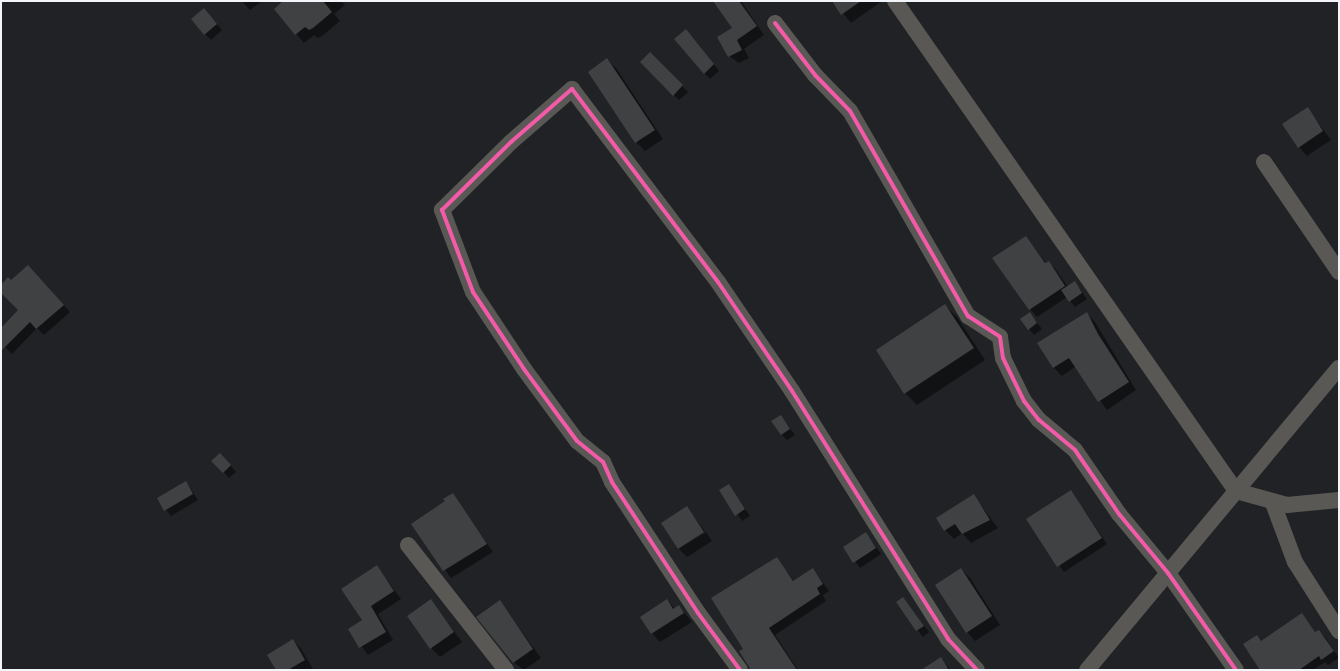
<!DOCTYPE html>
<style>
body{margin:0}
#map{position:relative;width:1340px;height:671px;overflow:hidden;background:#202225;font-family:Lato,sans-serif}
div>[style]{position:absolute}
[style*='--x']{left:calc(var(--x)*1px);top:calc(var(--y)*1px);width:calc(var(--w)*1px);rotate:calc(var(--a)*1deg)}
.shadow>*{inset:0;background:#0007}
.building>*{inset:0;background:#404143}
.minor>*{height:16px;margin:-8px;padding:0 8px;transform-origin:8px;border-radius:8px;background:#595855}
.cycleway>*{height:4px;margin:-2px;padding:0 2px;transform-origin:2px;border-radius:2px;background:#f35aa7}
span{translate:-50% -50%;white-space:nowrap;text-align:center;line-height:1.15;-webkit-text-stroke:3px #14191e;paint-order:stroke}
.frame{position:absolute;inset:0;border:2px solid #f2f5f9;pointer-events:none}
</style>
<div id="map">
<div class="shadow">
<i style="clip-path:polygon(242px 1px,262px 1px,250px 10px)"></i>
<i style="clip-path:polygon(284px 1px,341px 1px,345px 5px,334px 14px,340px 21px,322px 36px,318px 38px,314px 35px,304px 43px,275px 9px)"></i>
<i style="clip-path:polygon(714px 1px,741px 1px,764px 35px,744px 49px,749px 58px,739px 63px,728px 55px,733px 29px)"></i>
<i style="clip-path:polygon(833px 1px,882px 1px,851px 23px)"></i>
<i style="clip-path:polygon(204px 10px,222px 30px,211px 40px,205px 34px)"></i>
<i style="clip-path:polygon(692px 36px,719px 71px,710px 79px,704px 73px)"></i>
<i style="clip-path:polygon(650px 53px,688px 92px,679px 100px,641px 62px)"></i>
<i style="clip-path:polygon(607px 60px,616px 68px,663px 139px,645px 151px,636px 142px)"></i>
<i style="clip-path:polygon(1307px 108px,1331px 140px,1307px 156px,1299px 147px)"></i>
<i style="clip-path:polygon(1026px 237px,1046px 263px,1049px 262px,1056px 270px,1068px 287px,1075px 283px,1087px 299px,1075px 307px,1067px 297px,1037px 317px,1030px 309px)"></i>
<i style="clip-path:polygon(35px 273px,70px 312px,44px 335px,37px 328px,12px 354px,1px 343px,1px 329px,20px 310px,1px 292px,1px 286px)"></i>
<i style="clip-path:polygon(945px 306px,957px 317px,985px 360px,917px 405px,905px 393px)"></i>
<i style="clip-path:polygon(1030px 314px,1042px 329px,1034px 335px,1029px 329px)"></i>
<i style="clip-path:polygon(1087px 314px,1095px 322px,1136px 390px,1107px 410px,1076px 366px,1062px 376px,1054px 368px)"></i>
<i style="clip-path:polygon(780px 416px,795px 435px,787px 440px,781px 434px)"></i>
<i style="clip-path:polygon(226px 460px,236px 472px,229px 478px,213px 461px)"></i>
<i style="clip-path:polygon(186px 482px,198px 500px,171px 516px,158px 498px)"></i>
<i style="clip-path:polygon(729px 485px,750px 516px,742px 521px,721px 490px)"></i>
<i style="clip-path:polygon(1071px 491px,1107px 544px,1064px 572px,1027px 519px)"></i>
<i style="clip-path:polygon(452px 494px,493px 552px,451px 578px,413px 524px,446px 501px)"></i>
<i style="clip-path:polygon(973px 495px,998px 528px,971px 543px,962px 533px,954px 539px,945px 530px)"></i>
<i style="clip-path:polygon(687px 508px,705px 531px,679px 549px,663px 523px)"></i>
<i style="clip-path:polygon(706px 532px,712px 541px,687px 557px,679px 549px)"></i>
<i style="clip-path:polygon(866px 533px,881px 554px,860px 568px,844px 547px)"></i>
<i style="clip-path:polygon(777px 559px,794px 581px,813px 569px,829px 591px,823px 595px,826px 601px,775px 635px,798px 670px,753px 670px,744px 649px)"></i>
<i style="clip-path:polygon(377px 566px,401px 599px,378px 614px,393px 640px,368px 655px,349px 629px,363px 621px)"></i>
<i style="clip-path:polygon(961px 569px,970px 578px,1000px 625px,975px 641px,967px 632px)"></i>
<i style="clip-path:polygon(903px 598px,929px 632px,923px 637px,897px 602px)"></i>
<i style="clip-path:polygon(431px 600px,462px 642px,440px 657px,431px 648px)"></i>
<i style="clip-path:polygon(667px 600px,675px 609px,679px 606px,692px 622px,660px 642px,652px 633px)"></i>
<i style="clip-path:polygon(500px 602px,541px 658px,524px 670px,513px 662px)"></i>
<i style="clip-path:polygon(1302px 615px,1316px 633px,1319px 631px,1325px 637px,1339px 658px,1328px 665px,1325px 662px,1313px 670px,1262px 670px,1257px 636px,1262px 642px)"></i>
<i style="clip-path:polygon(293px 640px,301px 649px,313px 669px,277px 670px)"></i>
<i style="clip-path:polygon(941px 658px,951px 670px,923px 670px)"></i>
</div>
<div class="building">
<i style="clip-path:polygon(283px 1px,323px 1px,332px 12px,313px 28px,309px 30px,305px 27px,295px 35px,274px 9px)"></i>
<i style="clip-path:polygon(713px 1px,739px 1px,757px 26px,737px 40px,742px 50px,728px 57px,717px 37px,732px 28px)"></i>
<i style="clip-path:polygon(832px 1px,861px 1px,841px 15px)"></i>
<i style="clip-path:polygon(204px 8px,217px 24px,204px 35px,191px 19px)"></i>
<i style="clip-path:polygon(686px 29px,714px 64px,704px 74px,674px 39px)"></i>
<i style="clip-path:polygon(650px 52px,683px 85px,673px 96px,640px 62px)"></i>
<i style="clip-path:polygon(607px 58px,655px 130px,635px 143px,588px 72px)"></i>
<i style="clip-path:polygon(1308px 107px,1323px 131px,1298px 148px,1282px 124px)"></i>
<i style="clip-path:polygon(1026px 236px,1045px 263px,1049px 261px,1065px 286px,1029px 310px,992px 258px)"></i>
<i style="clip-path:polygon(28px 265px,64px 305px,36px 329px,30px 322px,1px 351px,1px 328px,18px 310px,1px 293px,1px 285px,8px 277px,11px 280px)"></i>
<i style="clip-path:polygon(1075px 281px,1082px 293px,1069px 302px,1061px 290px)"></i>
<i style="clip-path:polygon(945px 304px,974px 348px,904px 394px,876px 350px)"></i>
<i style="clip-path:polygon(1030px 312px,1037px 323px,1028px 330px,1020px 319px)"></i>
<i style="clip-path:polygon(1087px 312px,1098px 334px,1129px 382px,1098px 402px,1069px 358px,1053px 368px,1037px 343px)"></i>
<i style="clip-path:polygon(781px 415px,790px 429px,781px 435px,771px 421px)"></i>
<i style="clip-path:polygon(220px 453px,231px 465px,223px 473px,211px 461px)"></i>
<i style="clip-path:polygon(186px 481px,193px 494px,164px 511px,157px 498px)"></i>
<i style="clip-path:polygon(729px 484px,745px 509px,735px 516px,719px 490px)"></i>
<i style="clip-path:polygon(1071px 490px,1102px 538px,1057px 567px,1026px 519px)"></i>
<i style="clip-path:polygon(453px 493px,487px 544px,443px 571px,411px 524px,445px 501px,443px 499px)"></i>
<i style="clip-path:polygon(974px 494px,990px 520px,962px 534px,955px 524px,944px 531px,936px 518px)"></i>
<i style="clip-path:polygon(687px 506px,704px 532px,678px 549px,661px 523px)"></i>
<i style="clip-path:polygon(866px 532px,876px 548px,853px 563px,843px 547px)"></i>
<i style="clip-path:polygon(777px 557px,793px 581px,813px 568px,823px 584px,817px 588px,820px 594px,769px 628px,797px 670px,751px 670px,739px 651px,743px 649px,711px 598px)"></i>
<i style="clip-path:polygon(377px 565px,394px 591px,371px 606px,386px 632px,359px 648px,348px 629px,362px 620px,341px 589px)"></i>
<i style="clip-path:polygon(961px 568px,992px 616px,966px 633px,935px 585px)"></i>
<i style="clip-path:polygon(903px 597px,924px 626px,916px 631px,896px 602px)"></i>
<i style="clip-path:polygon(431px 599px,454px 632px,430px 649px,407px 616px)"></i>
<i style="clip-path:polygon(667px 599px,673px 609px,679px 605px,684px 613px,651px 634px,640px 617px)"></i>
<i style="clip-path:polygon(500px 600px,533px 649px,513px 663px,476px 617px)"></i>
<i style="clip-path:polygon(1302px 613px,1315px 632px,1319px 630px,1334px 651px,1321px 660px,1319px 656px,1299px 670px,1260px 670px,1243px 644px,1257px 635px,1261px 641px)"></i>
<i style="clip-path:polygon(293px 639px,305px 660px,288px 670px,276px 670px,267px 655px)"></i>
<i style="clip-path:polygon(941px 657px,949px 670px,921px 670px)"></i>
</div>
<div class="minor">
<i style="--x:895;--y:1;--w:597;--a:55.17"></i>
<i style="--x:1236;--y:491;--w:53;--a:15.4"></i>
<i style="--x:1287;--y:505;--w:52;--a:-5.5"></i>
<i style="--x:775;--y:23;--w:66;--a:52.4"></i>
<i style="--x:815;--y:75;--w:50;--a:45.8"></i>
<i style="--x:850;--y:111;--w:237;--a:60.1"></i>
<i style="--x:968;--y:316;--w:38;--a:33"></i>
<i style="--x:1000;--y:337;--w:21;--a:82"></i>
<i style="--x:1003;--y:358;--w:48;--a:64"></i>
<i style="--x:1024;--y:401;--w:24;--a:52"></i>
<i style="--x:1039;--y:420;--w:47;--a:39.8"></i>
<i style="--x:1075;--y:450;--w:78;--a:55.5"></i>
<i style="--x:1119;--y:514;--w:77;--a:50.3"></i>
<i style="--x:1168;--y:573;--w:118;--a:55"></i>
<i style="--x:1264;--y:162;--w:133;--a:55.7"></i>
<i style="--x:1273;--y:503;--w:63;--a:69.6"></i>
<i style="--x:1295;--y:562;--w:82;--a:57.5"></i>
<i style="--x:408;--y:545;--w:159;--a:51.9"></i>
<i style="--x:740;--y:670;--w:71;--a:-126.4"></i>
<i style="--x:698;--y:613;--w:157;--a:-123.3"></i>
<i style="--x:612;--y:482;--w:22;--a:-114"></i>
<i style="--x:603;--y:462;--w:33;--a:-141"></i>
<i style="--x:577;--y:441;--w:89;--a:-126.4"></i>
<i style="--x:524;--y:369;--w:92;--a:-123.5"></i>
<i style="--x:473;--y:292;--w:88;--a:-110.7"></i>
<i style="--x:442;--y:210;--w:97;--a:-44.6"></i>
<i style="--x:511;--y:142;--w:81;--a:-41"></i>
<i style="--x:572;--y:89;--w:242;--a:52.9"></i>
<i style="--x:718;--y:282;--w:132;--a:55.8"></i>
<i style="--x:792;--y:391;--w:293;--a:57.8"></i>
<i style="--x:948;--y:639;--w:42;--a:46.9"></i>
<i style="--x:1087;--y:670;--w:393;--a:-50.2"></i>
</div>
<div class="cycleway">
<i style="--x:775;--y:23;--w:66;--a:52.4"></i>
<i style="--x:815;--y:75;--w:50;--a:45.8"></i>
<i style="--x:850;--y:111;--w:237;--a:60.1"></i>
<i style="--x:968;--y:316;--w:38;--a:33"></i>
<i style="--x:1000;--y:337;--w:21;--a:82"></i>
<i style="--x:1003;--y:358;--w:48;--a:64"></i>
<i style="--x:1024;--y:401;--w:24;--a:52"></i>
<i style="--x:1039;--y:420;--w:47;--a:39.8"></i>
<i style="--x:1075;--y:450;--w:78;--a:55.5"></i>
<i style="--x:1119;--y:514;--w:77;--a:50.3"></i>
<i style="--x:1168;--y:573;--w:118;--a:55"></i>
<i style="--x:740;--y:670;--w:71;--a:-126.4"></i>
<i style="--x:698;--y:613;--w:157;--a:-123.3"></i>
<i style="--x:612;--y:482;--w:22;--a:-114"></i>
<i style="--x:603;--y:462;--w:33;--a:-141"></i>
<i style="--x:577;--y:441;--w:89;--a:-126.4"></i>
<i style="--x:524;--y:369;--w:92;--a:-123.5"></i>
<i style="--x:473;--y:292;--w:88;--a:-110.7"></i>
<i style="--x:442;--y:210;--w:97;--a:-44.6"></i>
<i style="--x:511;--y:142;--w:81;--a:-41"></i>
<i style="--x:572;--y:89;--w:242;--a:52.9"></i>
<i style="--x:718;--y:282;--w:132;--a:55.8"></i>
<i style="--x:792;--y:391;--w:293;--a:57.8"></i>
<i style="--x:948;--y:639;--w:42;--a:46.9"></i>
</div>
<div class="frame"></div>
</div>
